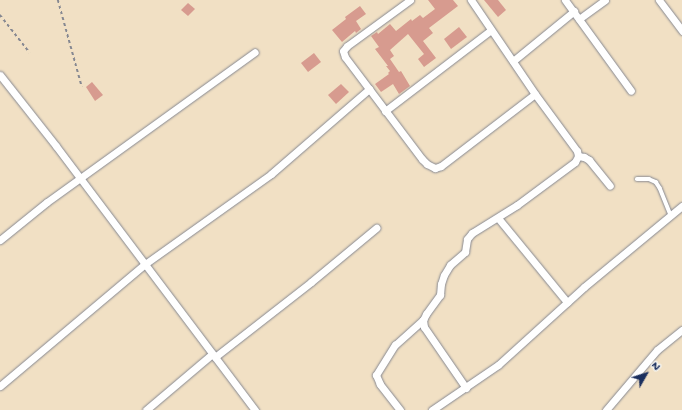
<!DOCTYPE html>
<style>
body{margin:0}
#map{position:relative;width:682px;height:410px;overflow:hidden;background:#f1e0c4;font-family:"Gochi Hand",sans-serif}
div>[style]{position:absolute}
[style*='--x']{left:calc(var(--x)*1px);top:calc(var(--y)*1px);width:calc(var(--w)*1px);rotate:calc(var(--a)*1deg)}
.building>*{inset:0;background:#d79b8f}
.path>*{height:1.5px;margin-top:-0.75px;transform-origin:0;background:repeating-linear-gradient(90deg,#868891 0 3px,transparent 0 6px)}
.roads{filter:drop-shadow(0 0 1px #868891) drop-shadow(0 0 1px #868891)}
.lane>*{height:3.5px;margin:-1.75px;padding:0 1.75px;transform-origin:1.75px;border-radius:1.75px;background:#fff}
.street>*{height:7px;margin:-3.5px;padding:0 3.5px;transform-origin:3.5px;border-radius:3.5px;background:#fff}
span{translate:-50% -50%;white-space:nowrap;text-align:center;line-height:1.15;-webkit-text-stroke:3px #f6f6f2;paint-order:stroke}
.north{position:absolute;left:626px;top:354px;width:40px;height:40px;-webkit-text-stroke:3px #f6f6f2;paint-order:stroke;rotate:51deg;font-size:11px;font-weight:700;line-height:16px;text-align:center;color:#1b2f5e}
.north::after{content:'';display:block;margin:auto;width:14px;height:18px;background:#1b2f5e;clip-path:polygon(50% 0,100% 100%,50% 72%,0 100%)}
</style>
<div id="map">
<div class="building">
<i style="clip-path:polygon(428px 0,453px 0,458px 6px,429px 28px,433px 33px,423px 41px,436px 58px,424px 67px,418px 59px,424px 54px,408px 34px,390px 50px,394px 56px,390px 59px,399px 72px,401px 71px,410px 86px,399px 94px,393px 84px,381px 92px,375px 84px,389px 74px,388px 73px,390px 71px,386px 66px,388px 66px,375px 49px,379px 47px,371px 36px,377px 32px,378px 34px,390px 24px,396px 31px,411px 19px,412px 21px,420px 15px,423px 18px,435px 9px)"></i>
<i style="clip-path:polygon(484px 0,498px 0,506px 10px,498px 17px)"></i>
<i style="clip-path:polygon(188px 3px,195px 9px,188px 16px,181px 10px)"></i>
<i style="clip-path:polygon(360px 6px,366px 14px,356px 21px,361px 29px,356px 33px,355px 31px,342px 42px,332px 30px,346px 19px,345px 17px)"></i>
<i style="clip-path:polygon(459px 27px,467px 37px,451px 49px,444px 39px)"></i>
<i style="clip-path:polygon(314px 53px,321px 62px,308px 72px,301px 63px)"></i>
<i style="clip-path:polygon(92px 82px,103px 95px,95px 101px,86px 87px)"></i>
<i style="clip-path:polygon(341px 84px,349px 92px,336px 104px,328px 95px)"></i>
</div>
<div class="path">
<i style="--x:58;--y:0;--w:90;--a:74.6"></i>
<i style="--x:0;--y:15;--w:48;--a:51.7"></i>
</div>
<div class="roads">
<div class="lane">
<i style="--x:637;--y:179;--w:12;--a:0"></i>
<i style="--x:649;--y:179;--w:8;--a:23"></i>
<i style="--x:656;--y:182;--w:7;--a:56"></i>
<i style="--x:660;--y:188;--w:29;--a:68"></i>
</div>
<div class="street">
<i style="--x:410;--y:0;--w:78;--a:143.9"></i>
<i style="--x:347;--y:46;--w:6;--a:129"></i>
<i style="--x:343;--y:51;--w:6;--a:72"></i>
<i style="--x:345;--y:57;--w:128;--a:53"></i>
<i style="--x:422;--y:159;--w:7;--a:45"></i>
<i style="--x:427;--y:164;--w:9;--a:27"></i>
<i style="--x:435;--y:168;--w:6;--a:-18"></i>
<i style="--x:441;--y:166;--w:118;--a:-37.5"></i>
<i style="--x:565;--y:0;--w:112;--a:54"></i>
<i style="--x:659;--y:0;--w:39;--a:53"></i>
<i style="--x:579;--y:19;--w:32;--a:-36"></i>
<i style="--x:513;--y:61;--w:79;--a:-39.3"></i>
<i style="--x:0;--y:75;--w:90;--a:51.7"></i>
<i style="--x:56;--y:146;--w:331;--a:53"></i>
<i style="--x:385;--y:111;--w:133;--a:-37.4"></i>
<i style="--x:578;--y:156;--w:6;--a:9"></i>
<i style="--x:584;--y:157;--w:6;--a:31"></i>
<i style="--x:589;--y:160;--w:33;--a:51"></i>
<i style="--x:498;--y:218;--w:109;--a:50.6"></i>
<i style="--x:0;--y:240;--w:60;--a:-39"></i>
<i style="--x:47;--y:202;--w:256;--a:-35.8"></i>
<i style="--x:215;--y:357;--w:122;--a:-38"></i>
<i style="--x:311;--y:282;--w:85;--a:-39.7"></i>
<i style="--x:0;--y:386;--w:189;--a:-40.1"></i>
<i style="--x:145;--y:264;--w:155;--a:-35.5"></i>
<i style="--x:271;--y:174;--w:130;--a:-40.9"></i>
<i style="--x:466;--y:388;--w:74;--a:-124.5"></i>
<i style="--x:424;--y:327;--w:7;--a:-98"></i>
<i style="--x:423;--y:320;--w:7;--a:-63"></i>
<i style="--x:426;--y:314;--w:24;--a:-54"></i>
<i style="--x:440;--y:295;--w:11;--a:-85"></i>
<i style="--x:441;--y:284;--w:9;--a:-72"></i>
<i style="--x:444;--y:275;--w:12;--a:-59"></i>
<i style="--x:450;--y:265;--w:20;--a:-41"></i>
<i style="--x:465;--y:252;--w:13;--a:-81"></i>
<i style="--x:467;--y:239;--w:8;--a:-50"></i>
<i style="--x:472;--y:233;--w:53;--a:-31.9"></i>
<i style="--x:517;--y:205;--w:72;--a:-36.6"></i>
<i style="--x:575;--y:162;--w:7;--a:-63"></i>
<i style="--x:578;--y:156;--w:5;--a:-101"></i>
<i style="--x:577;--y:151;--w:71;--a:-126.4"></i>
<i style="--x:535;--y:94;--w:114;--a:-124.2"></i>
<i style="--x:146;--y:410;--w:87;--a:-40.3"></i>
<i style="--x:400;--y:410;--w:33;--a:-128"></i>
<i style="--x:380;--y:384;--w:10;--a:-114"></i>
<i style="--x:376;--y:375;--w:36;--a:-58"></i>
<i style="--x:395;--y:345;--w:38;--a:-42"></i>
<i style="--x:432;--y:410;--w:80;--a:-34.3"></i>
<i style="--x:498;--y:365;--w:116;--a:-42.2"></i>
<i style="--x:584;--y:287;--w:127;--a:-39.6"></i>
<i style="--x:606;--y:410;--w:79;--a:-49.6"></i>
<i style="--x:657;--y:350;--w:32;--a:-39"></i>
</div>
</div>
<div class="north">N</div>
</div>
